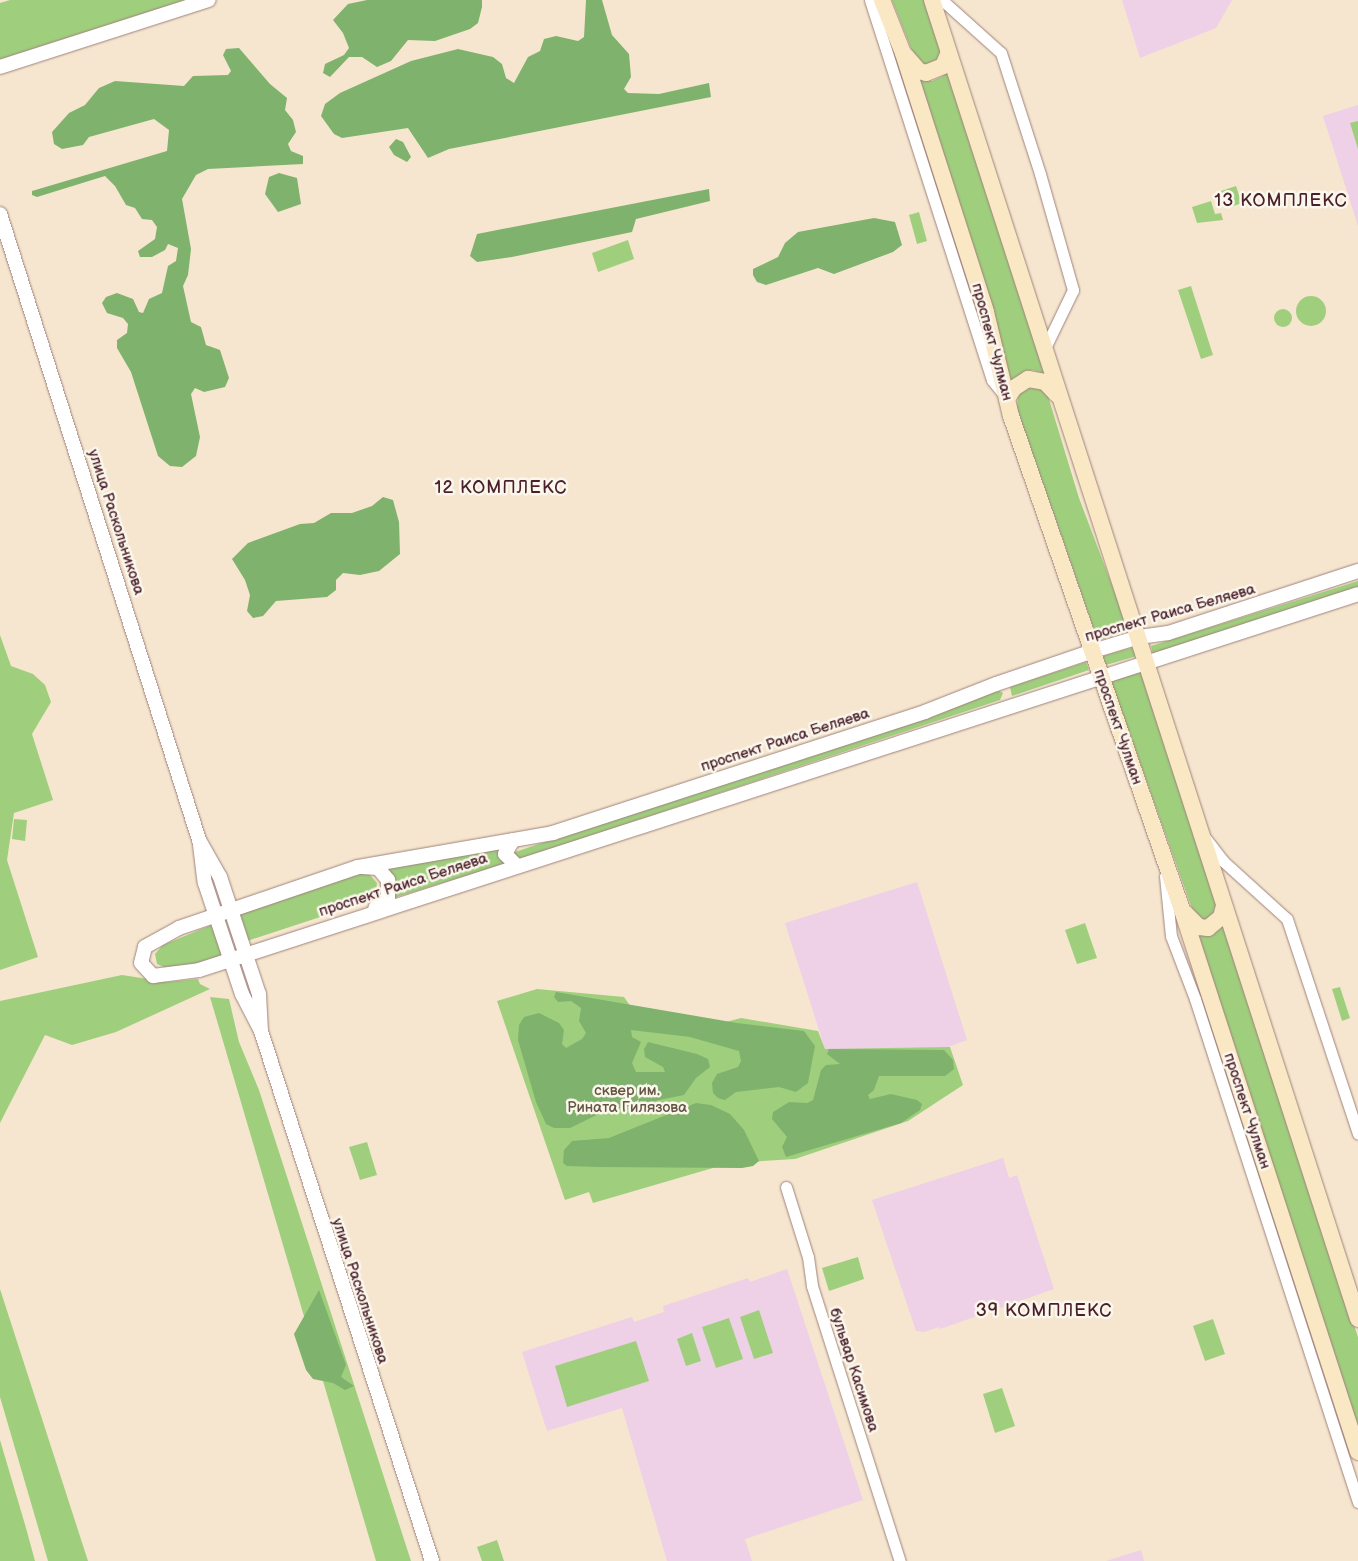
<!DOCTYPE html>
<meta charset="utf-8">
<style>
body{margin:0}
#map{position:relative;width:1358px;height:1561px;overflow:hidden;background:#f6e6cf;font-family:"Balsamiq Sans",sans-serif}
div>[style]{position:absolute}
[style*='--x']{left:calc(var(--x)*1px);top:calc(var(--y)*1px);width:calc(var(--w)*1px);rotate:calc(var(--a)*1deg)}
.built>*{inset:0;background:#eed0e7}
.green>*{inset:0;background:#9fcf7d}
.round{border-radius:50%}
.forest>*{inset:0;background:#7fb26c}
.roads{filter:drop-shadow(0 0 1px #a0827d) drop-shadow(0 0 1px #a0827d)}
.minor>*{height:11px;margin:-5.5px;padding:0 5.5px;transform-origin:5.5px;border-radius:5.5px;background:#fff}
.tertiary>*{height:14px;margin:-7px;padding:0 7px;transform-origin:7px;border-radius:7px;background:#fff}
.secondary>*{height:16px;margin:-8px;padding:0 8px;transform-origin:8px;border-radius:8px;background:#fae7c3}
span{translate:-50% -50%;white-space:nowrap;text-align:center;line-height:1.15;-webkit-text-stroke:5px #fbf7ec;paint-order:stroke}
.street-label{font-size:15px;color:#4a1f2b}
.park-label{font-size:15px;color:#645444}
.quarter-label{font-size:18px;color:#4a1f2b;letter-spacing:1px}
</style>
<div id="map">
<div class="built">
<i style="clip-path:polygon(1122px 0,1232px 0,1216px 28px,1140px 58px)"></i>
<i style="clip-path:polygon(1358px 105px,1358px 226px,1323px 116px)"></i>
<i style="clip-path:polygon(917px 882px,967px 1040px,943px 1049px,825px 1049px,785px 923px)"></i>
<i style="clip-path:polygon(1003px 1158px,1009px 1178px,1017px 1175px,1054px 1289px,940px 1329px,939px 1327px,924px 1332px,916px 1331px,872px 1200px)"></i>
<i style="clip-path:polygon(787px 1269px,863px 1500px,745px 1539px,752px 1561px,667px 1561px,622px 1408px,547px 1431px,522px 1352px,632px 1317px,634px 1322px,664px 1312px,663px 1306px,748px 1278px,750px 1282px)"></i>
<i style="clip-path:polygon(1141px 1550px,1144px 1561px,1106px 1561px)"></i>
</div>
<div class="green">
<i style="clip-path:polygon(10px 0,191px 0,0 61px,0 3px)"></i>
<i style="clip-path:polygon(892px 0,925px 0,942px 48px,939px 62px,926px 67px,915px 58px)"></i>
<i style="clip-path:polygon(947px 69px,1046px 374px,1032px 370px,1011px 382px,917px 78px,932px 81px,943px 76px)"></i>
<i style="clip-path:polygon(1358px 121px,1358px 149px,1350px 123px)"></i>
<i style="clip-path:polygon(1236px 186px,1240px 198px,1256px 193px,1258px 198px,1227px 208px,1221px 191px)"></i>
<i style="clip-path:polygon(1211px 201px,1215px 214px,1221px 213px,1223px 220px,1197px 223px,1192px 207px)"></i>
<i style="clip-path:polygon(919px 212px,927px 241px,917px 244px,909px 215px)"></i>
<i style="clip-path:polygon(628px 240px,634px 259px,598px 272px,592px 253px)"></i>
<i style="clip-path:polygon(1191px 286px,1213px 355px,1201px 359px,1178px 290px)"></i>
<i class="round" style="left:1296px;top:296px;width:30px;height:30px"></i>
<i class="round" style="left:1274px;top:309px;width:18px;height:18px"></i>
<i style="clip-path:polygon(1039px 387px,1048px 396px,1079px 498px,1129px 630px,1098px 641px,1017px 409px,1018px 393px,1024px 388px)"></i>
<i style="clip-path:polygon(1358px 581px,1358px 589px,1153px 654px,1151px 646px)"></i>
<i style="clip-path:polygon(0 635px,11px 666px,33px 674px,45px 685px,51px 702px,32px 734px,53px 800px,14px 813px,7px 860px,38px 957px,0 970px)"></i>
<i style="clip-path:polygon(1134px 647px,1137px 656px,1106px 665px,1103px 656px)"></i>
<i style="clip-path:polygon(1086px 662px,1089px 670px,1012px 696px,1010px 687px)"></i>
<i style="clip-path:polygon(1141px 672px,1218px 910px,1204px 922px,1194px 914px,1111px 681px)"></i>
<i style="clip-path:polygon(998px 690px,1003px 693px,1000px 700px,517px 860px,512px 853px)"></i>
<i style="clip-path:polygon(14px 819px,27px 820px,25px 841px,12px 839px)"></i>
<i style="clip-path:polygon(501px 848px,505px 864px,390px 899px,382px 865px)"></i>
<i style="clip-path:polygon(363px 873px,370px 875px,377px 883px,375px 899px,244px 942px,236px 915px)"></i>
<i style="clip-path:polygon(1085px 923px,1097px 958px,1077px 964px,1065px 930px)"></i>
<i style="clip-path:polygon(1224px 923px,1358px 1337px,1358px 1435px,1195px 934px,1208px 936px)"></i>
<i style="clip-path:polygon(214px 924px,225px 957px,171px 970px,157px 964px,155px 954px,163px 945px)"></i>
<i style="clip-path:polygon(122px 975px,167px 982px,198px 979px,200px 984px,210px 989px,116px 1032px,72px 1045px,45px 1035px,0 1123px,0 1001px)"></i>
<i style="clip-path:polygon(1340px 987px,1350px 1018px,1342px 1021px,1332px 989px)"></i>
<i style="clip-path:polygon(537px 989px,624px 997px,631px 1007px,722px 1023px,741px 1018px,818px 1031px,825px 1049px,950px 1047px,963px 1085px,908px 1121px,795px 1159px,730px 1163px,593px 1203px,589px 1192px,565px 1200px,497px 1001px)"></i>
<i style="clip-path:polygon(210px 997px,229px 999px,239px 1042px,259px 1090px,411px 1561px,376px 1561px)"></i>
<i style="clip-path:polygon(367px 1142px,377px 1175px,360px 1180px,349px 1147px)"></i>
<i style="clip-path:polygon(858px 1257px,864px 1279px,829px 1291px,822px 1268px)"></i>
<i style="clip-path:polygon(0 1289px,88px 1561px,48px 1561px,0 1397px)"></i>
<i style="clip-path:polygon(759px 1310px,773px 1353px,754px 1359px,740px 1317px)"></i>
<i style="clip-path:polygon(729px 1318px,743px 1359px,716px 1368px,702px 1327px)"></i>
<i style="clip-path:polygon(1213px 1319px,1225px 1354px,1205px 1361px,1193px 1326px)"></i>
<i style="clip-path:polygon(692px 1333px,701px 1361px,686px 1366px,677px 1339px)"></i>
<i style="clip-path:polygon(636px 1341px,649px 1381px,567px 1407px,555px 1366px)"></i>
<i style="clip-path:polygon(1002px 1388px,1015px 1426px,995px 1433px,983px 1394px)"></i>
<i style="clip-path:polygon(0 1440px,26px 1528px,35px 1561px,0 1561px)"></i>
<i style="clip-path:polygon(497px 1540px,504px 1561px,482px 1561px,477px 1547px)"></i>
</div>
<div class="forest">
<i style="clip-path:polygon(367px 0,482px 0,482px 7px,478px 23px,470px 29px,435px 41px,408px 40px,391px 61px,377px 67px,362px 57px,349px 57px,330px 77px,323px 73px,325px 64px,344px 55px,349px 48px,343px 33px,333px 20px,348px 4px)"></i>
<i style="clip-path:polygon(586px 0,602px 0,612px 35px,629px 54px,631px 77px,624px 89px,628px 93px,659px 94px,709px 83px,711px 97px,449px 149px,428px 158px,408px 128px,342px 138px,334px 134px,321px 116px,325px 104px,340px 93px,411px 61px,458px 49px,493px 57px,502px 64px,506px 78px,514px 83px,528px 57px,540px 51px,544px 39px,556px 36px,578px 41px,584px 37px)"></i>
<i style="clip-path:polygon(239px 48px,270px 84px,287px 98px,285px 110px,293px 120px,296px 132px,288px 144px,291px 151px,303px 156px,303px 164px,208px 169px,196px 175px,182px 199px,191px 249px,188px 275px,183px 286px,191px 322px,201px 327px,206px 345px,220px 350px,229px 378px,225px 387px,204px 392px,195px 388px,191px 394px,200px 437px,196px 456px,182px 467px,170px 466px,158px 456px,131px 372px,117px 348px,117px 340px,127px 333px,128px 324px,123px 318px,107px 313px,102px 303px,106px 297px,117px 293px,133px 299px,139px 312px,143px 313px,149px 299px,162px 293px,168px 266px,176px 261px,178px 248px,168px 244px,165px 250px,152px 257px,140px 257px,138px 251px,155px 239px,157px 227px,152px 220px,142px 219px,135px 208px,126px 205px,115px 186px,105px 176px,37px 197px,32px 195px,32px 191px,167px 151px,169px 130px,154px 119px,89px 137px,83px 145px,62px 149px,54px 144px,52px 132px,69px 113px,85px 105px,99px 88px,115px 81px,184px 86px,193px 76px,228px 75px,231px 71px,223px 55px,226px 49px)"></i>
<i style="clip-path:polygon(396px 139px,403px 142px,411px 157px,407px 162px,394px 155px,389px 147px)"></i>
<i style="clip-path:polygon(279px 173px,297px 178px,301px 204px,278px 212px,265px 194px,269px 177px)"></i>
<i style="clip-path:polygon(709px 189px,710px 201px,636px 219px,632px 232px,512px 257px,477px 262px,470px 256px,477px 234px)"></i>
<i style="clip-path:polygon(874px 218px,895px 222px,902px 245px,893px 252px,834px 274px,818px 268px,766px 285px,757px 282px,753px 275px,753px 269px,778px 257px,785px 243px,798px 232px)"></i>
<i style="clip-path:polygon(383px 497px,393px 500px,399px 522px,400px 554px,379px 571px,360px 575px,343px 573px,336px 580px,336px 590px,327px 597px,276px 601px,263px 616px,253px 618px,247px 611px,250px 595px,245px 580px,232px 559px,248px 543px,300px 524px,314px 523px,331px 513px,352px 513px,372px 506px)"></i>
<i style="clip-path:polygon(556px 992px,737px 1023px,804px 1031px,815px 1046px,808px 1083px,796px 1092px,779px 1087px,736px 1092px,725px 1100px,718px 1098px,713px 1093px,712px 1083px,717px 1074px,738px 1067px,741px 1061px,739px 1051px,690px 1037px,631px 1030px,632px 1037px,641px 1042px,632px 1063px,636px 1072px,665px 1072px,663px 1067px,645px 1057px,644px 1049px,648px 1042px,697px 1054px,708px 1059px,710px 1067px,696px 1078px,684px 1095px,605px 1111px,570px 1128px,554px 1128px,546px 1124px,536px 1102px,518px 1040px,519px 1025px,524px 1017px,539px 1013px,559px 1023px,564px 1030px,562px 1044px,566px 1048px,582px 1039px,586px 1033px,579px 1021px,581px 1008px,571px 1001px,558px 1002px,554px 997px)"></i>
<i style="clip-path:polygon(829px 1049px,944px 1050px,953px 1060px,954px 1069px,945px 1076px,879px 1076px,874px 1090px,868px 1095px,870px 1099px,891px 1094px,917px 1100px,922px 1104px,920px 1110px,901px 1123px,786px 1157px,782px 1147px,787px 1137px,772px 1119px,773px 1112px,789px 1102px,807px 1103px,813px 1100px,821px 1070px,826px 1065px,840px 1064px,827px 1054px)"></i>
<i style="clip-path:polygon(696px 1103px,711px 1105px,730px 1114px,744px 1130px,759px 1161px,753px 1166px,742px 1168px,598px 1167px,567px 1166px,563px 1163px,564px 1150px,572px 1141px,609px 1138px)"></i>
<i style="clip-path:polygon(319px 1290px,346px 1365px,341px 1377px,354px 1386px,345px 1390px,333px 1383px,313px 1379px,306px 1370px,294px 1334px)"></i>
</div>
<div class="roads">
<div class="minor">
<i style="--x:870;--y:0;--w:399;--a:72.2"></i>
<i style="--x:992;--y:380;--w:19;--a:51"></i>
<i style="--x:942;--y:0;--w:79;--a:41.9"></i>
<i style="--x:1001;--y:53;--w:127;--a:72.1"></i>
<i style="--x:1040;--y:174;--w:121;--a:74.1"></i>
<i style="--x:1073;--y:290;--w:64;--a:115.8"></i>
<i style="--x:1206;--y:839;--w:28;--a:52"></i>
<i style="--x:1223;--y:861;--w:86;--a:42.2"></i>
<i style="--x:1287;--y:919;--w:226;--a:71.7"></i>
<i style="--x:1165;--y:876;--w:60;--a:84.3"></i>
<i style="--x:1171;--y:936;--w:67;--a:69.1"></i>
<i style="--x:1195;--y:999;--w:529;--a:72.04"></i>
<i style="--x:786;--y:1187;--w:73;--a:72.6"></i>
<i style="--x:808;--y:1257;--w:29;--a:82"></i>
<i style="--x:812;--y:1286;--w:289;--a:72.3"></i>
</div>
<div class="tertiary">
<i style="--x:0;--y:67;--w:219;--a:-17.8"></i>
<i style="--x:0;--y:214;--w:657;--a:72.36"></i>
<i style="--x:199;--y:840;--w:43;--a:60.4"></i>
<i style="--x:220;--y:877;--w:123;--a:71.6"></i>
<i style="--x:259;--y:994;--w:37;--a:87"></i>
<i style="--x:1358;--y:571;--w:200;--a:161.9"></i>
<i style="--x:1168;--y:633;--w:29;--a:172"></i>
<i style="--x:1139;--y:637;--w:48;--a:163.1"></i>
<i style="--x:1093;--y:651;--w:102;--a:161.2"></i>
<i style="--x:996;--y:684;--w:76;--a:158.5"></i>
<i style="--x:925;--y:712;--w:391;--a:162"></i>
<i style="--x:553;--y:833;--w:198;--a:170.1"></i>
<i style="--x:358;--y:867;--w:189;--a:161.2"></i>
<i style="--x:179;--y:928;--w:39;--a:151"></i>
<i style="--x:145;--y:947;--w:16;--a:104"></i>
<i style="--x:141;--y:963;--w:18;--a:47"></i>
<i style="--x:153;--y:976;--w:46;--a:-7.4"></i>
<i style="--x:199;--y:970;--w:1218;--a:-17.97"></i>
<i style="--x:513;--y:840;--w:16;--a:120"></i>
<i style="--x:505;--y:854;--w:16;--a:45"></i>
<i style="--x:200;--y:845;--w:38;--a:83"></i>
<i style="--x:205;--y:883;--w:117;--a:71.6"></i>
<i style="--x:242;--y:994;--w:42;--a:62.8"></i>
<i style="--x:261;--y:1031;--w:557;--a:72.12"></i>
<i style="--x:362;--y:867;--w:16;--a:4"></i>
<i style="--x:378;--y:868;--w:16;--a:50"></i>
<i style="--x:388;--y:880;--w:18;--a:90"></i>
<i style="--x:388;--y:898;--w:16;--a:142"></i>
</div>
<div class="secondary">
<i style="--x:882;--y:0;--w:57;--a:68.4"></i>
<i style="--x:903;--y:53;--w:272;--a:72.2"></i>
<i style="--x:986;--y:312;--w:107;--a:76.5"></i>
<i style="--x:1011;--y:416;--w:520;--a:70.9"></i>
<i style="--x:1181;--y:907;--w:573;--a:72.01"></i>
<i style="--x:932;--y:0;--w:1386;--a:72.1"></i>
<i style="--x:906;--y:56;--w:20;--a:49"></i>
<i style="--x:919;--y:71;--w:7;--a:16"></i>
<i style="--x:926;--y:73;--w:18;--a:-22"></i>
<i style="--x:943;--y:66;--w:13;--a:-67"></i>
<i style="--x:1007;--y:399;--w:13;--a:-58"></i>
<i style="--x:1014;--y:388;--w:17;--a:-33"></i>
<i style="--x:1028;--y:379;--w:17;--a:10"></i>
<i style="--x:1045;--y:382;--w:18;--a:47"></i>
<i style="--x:1185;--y:913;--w:20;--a:45"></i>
<i style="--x:1199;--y:927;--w:9;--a:6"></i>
<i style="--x:1208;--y:928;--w:17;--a:-40"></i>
<i style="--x:1221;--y:917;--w:11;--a:-75"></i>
</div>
</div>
<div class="street-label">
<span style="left:992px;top:342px;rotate:75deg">проспект Чулман</span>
<span style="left:116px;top:522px;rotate:72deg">улица Раскольникова</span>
<span style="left:1170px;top:613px;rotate:-16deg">проспект Раиса Беляева</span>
<span style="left:1118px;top:727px;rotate:71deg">проспект Чулман</span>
<span style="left:785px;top:740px;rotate:-18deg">проспект Раиса Беляева</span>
<span style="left:403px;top:885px;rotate:-18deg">проспект Раиса Беляева</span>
<span style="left:1247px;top:1111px;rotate:72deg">проспект Чулман</span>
<span style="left:360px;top:1291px;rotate:72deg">улица Раскольникова</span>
<span style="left:854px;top:1370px;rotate:72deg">бульвар Касимова</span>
</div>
<div class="park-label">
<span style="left:627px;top:1099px">сквер им.<br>Рината Гилязова</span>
</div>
<div class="quarter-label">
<span style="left:1281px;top:201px">13 КОМПЛЕКС</span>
<span style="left:501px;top:488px">12 КОМПЛЕКС</span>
<span style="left:1044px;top:1311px">39 КОМПЛЕКС</span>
</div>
</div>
